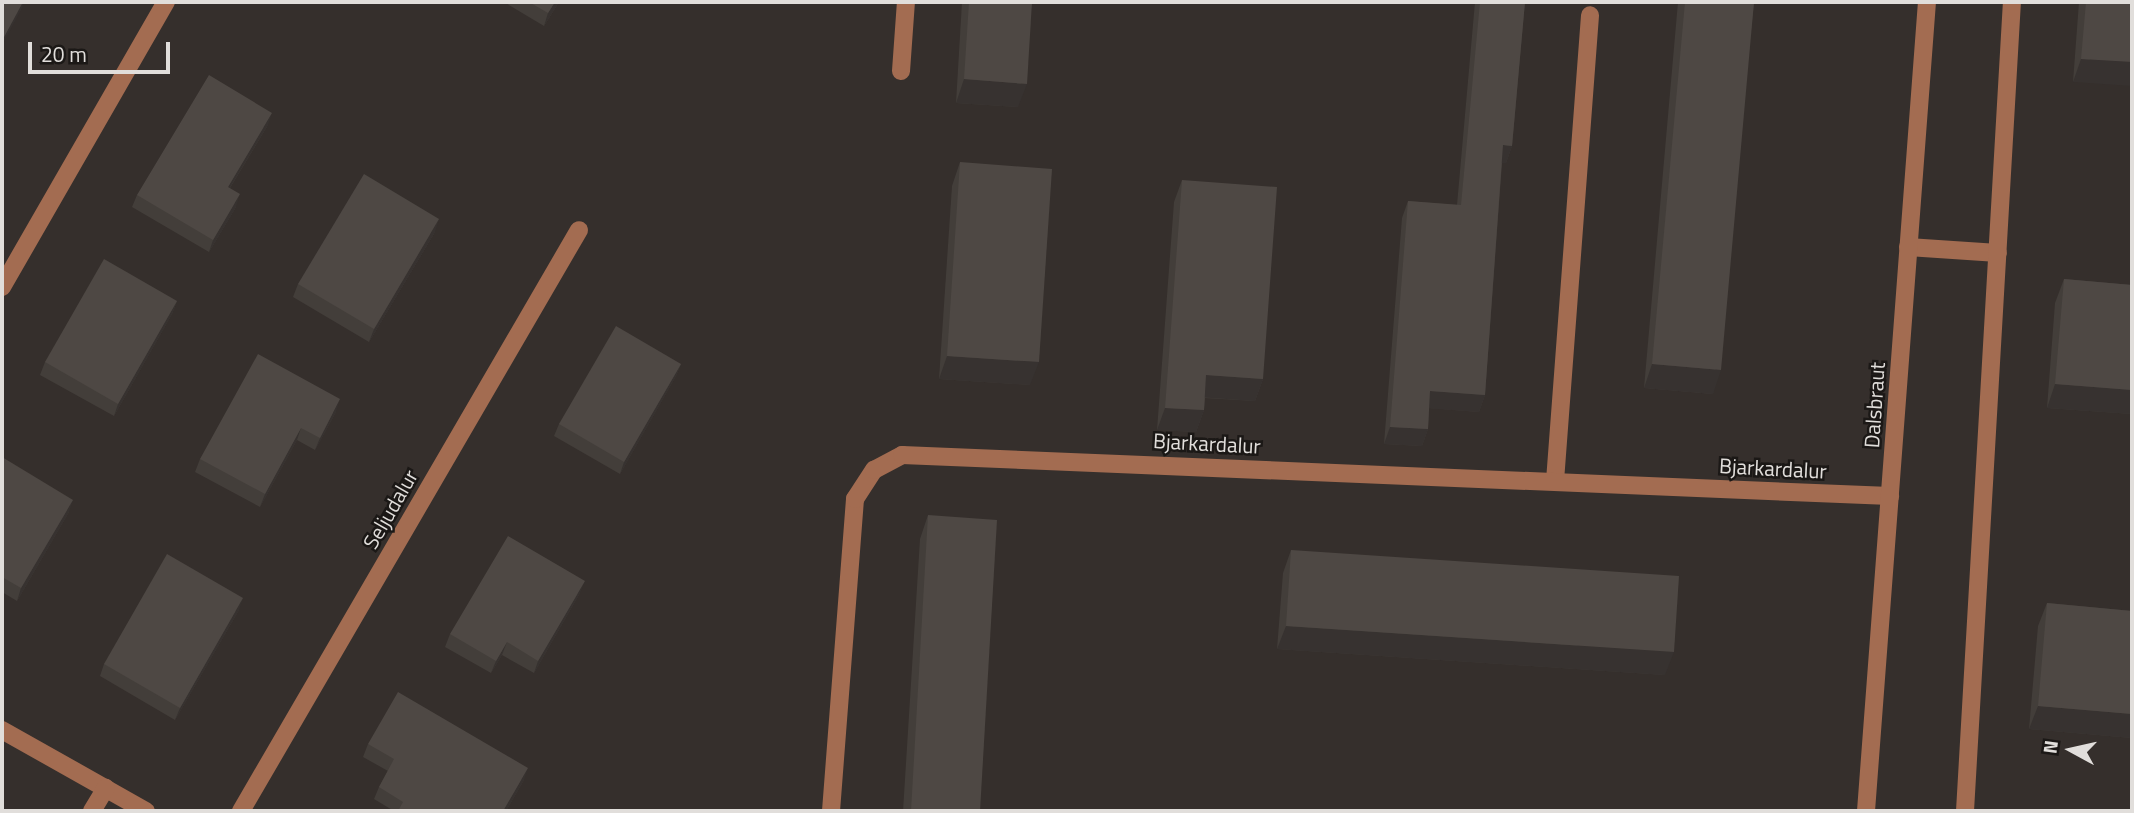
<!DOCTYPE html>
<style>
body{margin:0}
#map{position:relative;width:2134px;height:813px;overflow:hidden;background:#352f2c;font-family:"Titillium Web",sans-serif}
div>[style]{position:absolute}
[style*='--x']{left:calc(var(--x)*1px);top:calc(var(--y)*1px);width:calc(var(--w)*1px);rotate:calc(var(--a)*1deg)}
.minor>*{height:18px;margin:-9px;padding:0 9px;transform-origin:9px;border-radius:9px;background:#a36c51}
.wall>*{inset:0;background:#433e3a}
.shaded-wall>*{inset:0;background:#373230}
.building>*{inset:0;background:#4e4844}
span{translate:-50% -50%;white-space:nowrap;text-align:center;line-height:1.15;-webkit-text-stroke:5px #1b1816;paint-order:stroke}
.street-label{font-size:21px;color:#e1dedb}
.frame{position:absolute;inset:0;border:4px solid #e1dedb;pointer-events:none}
.north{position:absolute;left:2036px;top:715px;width:70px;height:70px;-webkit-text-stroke:5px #1b1816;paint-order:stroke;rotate:278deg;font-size:19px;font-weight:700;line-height:28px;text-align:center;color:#e1dedb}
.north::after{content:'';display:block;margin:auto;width:24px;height:32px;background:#e1dedb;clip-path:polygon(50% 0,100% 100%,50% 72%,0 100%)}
.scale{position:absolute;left:28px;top:42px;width:142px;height:32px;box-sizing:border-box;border:4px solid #e1dedb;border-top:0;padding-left:9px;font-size:21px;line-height:24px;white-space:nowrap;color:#e1dedb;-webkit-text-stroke:5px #1b1816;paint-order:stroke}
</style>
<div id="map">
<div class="minor">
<i style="--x:901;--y:71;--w:69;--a:-85.9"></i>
<i style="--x:1908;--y:247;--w:90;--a:3.8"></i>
<i style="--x:2;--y:287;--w:329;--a:-60.1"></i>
<i style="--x:1555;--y:481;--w:467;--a:-85.7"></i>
<i style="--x:2;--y:730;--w:165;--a:29.4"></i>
<i style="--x:92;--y:811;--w:27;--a:-59"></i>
<i style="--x:241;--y:811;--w:672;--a:-59.81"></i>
<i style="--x:831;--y:811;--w:313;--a:-85.6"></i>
<i style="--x:855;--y:499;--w:35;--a:-57"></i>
<i style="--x:874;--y:470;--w:32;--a:-28"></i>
<i style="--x:902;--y:455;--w:989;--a:2.38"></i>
<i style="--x:1866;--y:811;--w:811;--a:-85.69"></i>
<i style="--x:1965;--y:811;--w:810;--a:-86.68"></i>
</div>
<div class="wall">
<i style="clip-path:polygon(504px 2px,559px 2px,544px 26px)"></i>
<i style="clip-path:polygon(962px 2px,1032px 2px,1018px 107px,956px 103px)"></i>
<i style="clip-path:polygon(1475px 2px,1525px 2px,1512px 146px,1506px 163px,1502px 163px,1485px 395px,1479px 412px,1429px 408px,1428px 429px,1422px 446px,1384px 444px,1402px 218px,1408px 201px,1457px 205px)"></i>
<i style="clip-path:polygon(1678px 2px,1754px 2px,1713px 394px,1644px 388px)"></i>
<i style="clip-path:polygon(2079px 2px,2132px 2px,2073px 82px)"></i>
<i style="clip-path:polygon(268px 125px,230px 188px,236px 207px,209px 252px,132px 207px,137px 195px)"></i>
<i style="clip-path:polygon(960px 162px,1030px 385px,939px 379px,952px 186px)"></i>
<i style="clip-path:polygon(1182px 180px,1263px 379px,1255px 401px,1205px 398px,1204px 410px,1196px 432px,1157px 430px,1174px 202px)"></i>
<i style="clip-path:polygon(435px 232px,369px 342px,293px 297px,298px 284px)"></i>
<i style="clip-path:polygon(2064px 279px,2132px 285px,2132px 414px,2047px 408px,2055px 303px)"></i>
<i style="clip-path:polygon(177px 301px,172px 314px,114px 416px,40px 375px,45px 362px)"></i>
<i style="clip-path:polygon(681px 364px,676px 376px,620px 474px,554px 436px,559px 424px)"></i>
<i style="clip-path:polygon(336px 412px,315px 450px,297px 440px,260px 507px,195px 472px,200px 459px)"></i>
<i style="clip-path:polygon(2px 457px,69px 512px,17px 601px,2px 592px)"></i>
<i style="clip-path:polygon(928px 515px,980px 811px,903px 811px,920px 539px)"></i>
<i style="clip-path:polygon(1291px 550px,1665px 675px,1277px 649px,1283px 573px)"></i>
<i style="clip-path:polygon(580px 593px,534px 673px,502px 655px,491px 673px,445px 647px,450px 634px)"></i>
<i style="clip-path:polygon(2047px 603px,2132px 611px,2132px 738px,2029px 729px,2038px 626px)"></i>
<i style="clip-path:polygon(239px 610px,175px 720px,100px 676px,104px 664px)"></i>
<i style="clip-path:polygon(368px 744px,524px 780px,506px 811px,394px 811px,374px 799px,379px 787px,388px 771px,363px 757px)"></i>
</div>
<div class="shaded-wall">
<i style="clip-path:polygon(23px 2px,24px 2px,22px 8px,2px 45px,2px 41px)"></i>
<i style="clip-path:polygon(555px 2px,559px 2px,544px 26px,548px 13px)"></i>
<i style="clip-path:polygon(2081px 59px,2132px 62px,2132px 86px,2073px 82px)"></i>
<i style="clip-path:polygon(964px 79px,1027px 84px,1018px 107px,956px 103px)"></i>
<i style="clip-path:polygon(272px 113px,268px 125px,223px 199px,228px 187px)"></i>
<i style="clip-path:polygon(1503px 145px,1512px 146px,1506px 163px,1497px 163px)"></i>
<i style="clip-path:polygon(240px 194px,236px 207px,209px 252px,213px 240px)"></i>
<i style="clip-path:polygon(439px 219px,435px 232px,369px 342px,374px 329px)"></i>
<i style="clip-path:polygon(177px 301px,172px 314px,114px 416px,118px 404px)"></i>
<i style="clip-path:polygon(947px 356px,1039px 362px,1030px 385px,939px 379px)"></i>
<i style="clip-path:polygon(681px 364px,676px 376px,620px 474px,624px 462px)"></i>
<i style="clip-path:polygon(1652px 364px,1721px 370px,1713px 394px,1644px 388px)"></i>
<i style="clip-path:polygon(1206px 375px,1263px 379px,1255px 401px,1198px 397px)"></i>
<i style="clip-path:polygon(2055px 384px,2132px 390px,2132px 414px,2047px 408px)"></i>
<i style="clip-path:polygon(1430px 391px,1485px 395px,1479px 412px,1424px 408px)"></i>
<i style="clip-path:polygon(340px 399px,336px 412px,315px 450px,320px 438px)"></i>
<i style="clip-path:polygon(1165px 408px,1204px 410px,1196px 432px,1157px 430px)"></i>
<i style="clip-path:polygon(1390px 427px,1428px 429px,1422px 446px,1384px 444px)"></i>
<i style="clip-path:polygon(301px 428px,297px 440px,260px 507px,265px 494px)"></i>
<i style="clip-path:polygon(73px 500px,69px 512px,17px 601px,21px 588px)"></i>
<i style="clip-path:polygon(585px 581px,580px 593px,534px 673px,538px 661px)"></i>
<i style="clip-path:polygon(243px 598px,239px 610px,175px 720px,180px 708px)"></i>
<i style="clip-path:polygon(1286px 626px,1674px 652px,1665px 675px,1277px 649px)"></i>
<i style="clip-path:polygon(507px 642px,502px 655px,491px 673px,496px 661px)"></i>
<i style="clip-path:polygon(2038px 706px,2132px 714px,2132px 738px,2029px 729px)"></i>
<i style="clip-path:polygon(528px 768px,524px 780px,506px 811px,503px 811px)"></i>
</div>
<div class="building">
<i style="clip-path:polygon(2px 2px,23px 2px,2px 41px)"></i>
<i style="clip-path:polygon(529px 2px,555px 2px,548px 13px)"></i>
<i style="clip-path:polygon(969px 2px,1032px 2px,1027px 84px,964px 79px)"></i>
<i style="clip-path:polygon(1480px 2px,1525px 2px,1512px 146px,1503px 145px,1485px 395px,1430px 391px,1428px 429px,1390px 427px,1408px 201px,1461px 205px)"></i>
<i style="clip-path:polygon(1685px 2px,1754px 2px,1721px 370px,1652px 364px)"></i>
<i style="clip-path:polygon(2086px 2px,2132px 2px,2132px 62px,2081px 59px)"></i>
<i style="clip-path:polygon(209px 75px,272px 113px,228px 187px,240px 194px,213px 240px,137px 195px)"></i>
<i style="clip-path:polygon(960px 162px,1052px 169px,1039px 362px,947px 356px)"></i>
<i style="clip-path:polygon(364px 174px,439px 219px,374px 329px,298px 284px)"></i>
<i style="clip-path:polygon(1182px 180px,1277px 187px,1263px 379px,1206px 375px,1204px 410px,1165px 408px)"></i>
<i style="clip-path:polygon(104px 259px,177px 301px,118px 404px,45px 362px)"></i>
<i style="clip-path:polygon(2064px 279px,2132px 285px,2132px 390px,2055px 384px)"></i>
<i style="clip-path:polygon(616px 326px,681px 364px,624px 462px,559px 424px)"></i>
<i style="clip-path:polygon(258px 354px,340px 399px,320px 438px,301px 428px,265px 494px,200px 459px)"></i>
<i style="clip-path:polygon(2px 457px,73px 500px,21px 588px,2px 577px)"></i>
<i style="clip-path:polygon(928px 515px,997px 520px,980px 811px,911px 811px)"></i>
<i style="clip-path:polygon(508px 536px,585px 581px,538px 661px,507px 642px,496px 661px,450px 634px)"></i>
<i style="clip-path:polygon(1291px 550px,1679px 576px,1674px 652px,1286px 626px)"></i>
<i style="clip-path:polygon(167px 554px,243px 598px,180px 708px,104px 664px)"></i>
<i style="clip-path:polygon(2047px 603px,2132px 611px,2132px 714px,2038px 706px)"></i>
<i style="clip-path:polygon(398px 692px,528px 768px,503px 811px,398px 811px,403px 802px,379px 787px,394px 759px,368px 744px)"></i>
</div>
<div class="street-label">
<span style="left:1874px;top:405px;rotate:-86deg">Dalsbraut</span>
<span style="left:1207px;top:443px;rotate:3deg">Bjarkardalur</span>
<span style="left:1773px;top:468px;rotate:3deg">Bjarkardalur</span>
<span style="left:390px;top:509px;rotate:-60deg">Seljudalur</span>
</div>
<div class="frame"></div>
<div class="north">N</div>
<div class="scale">20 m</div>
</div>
